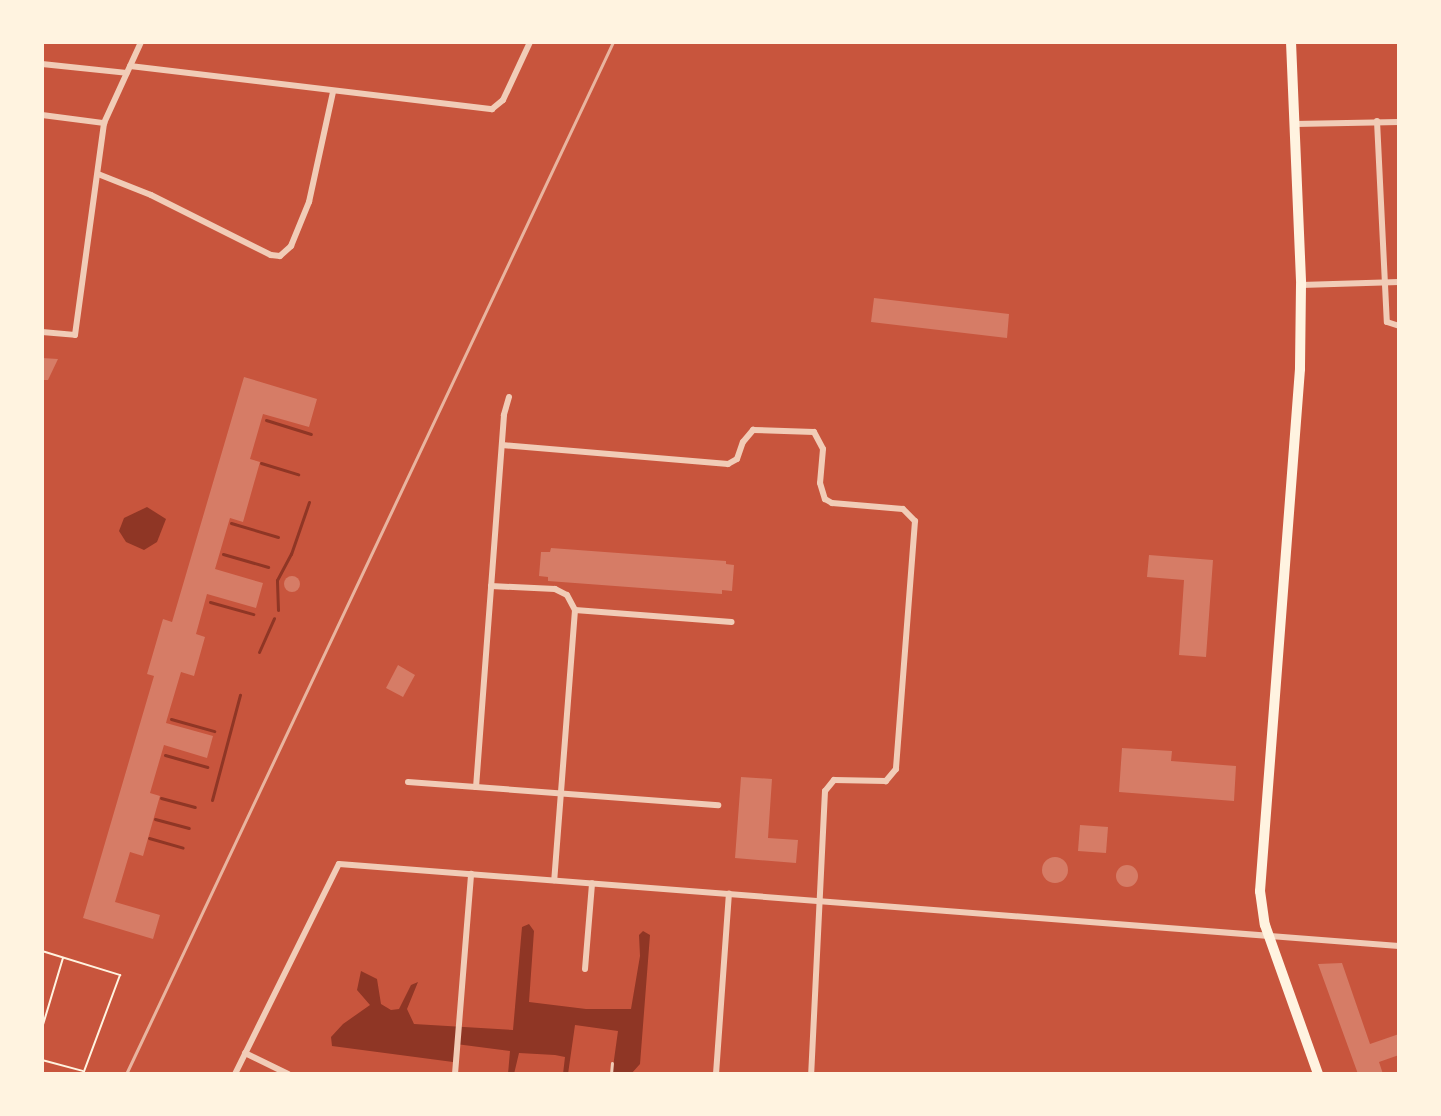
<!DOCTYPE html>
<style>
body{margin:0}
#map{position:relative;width:1441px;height:1116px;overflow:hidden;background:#c8553d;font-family:Commissioner,sans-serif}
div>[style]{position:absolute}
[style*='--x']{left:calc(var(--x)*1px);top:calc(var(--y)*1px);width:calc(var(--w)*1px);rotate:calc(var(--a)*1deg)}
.water>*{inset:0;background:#8f3625}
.stream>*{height:3px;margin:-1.5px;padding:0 1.5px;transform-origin:1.5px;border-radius:1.5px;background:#8f3625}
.building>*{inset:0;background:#d67c66}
.round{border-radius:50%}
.path>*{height:2px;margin:-1px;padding:0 1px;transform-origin:1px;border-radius:1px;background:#fff3e0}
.service>*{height:3px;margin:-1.5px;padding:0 1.5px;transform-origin:1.5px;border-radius:1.5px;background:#f1ccb7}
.minor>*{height:6px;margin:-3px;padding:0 3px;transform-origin:3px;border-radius:3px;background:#f1ccb7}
.primary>*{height:10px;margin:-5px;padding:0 5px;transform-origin:5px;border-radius:5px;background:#fff3e0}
.rail>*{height:3px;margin:-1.5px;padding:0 1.5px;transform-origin:1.5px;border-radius:1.5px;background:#e9b49f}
span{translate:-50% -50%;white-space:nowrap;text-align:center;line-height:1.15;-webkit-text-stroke:7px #fff3e0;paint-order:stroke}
.frame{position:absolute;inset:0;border:44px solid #fff3e0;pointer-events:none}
</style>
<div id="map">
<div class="water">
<i style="clip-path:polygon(147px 507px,166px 519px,157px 542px,144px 550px,126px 542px,119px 531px,124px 518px)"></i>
<i style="clip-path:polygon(529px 924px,534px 931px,529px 1002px,586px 1009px,631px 1009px,640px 956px,639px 935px,643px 931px,650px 935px,640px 1064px,631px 1074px,612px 1074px,618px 1031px,575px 1025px,568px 1074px,563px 1074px,565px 1057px,555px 1055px,519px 1053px,514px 1074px,508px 1074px,510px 1051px,456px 1044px,453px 1062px,332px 1046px,331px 1037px,343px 1024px,370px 1005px,357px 990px,361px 971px,377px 979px,381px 1004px,391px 1010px,399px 1009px,411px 985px,418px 982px,407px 1009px,414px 1024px,513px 1030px,522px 927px)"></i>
</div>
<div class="stream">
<i style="--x:266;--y:420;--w:47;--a:17.3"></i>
<i style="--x:261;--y:463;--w:39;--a:17"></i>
<i style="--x:231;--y:523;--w:49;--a:16.6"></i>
<i style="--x:223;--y:554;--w:47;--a:16.1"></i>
<i style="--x:210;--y:602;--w:45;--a:15.6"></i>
<i style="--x:278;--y:610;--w:30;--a:-92"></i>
<i style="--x:277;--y:580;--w:30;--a:-62"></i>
<i style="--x:291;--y:554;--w:55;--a:-70.9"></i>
<i style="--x:259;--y:652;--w:37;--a:-66"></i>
<i style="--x:171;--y:719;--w:45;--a:15.6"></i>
<i style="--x:165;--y:755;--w:44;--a:15.9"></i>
<i style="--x:161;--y:798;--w:35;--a:15"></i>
<i style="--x:212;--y:800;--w:109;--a:-75.1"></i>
<i style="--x:155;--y:819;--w:35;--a:15"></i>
<i style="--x:149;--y:838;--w:35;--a:16"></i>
</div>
<div class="building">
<i style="clip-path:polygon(874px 298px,1009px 314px,1007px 338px,871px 322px)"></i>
<i style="clip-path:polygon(42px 358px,58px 359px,48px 380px,42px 380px)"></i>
<i style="clip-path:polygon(244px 377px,317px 399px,309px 427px,263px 414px,250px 459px,260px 462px,243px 522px,230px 518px,215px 569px,263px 583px,256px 608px,207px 594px,196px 634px,205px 637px,194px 676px,181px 672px,167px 719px,166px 723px,213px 736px,207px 758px,164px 745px,150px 793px,160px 796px,143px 856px,130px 852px,115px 902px,160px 915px,153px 939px,83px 918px,154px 676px,147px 674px,163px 619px,172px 622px)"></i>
<i style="clip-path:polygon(551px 548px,726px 561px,726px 564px,734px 565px,732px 591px,722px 590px,722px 594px,548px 581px,548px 577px,539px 576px,541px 552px,550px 552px)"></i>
<i style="clip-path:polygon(1149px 555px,1213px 560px,1206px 657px,1179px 655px,1184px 580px,1147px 577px)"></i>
<i class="round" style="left:284px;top:576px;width:16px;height:16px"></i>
<i style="clip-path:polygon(398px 665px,415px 675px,403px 697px,386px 688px)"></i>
<i style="clip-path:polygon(1122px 748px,1172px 751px,1171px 761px,1236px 766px,1234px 801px,1119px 792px)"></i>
<i style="clip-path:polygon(741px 777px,772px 779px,768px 838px,798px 840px,796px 863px,735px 858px)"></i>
<i style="clip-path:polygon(1080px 825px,1108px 827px,1106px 853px,1078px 851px)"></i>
<i class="round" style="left:1042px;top:857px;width:26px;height:26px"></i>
<i class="round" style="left:1116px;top:865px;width:22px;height:22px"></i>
<i style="clip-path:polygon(1342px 963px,1370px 1044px,1399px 1034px,1399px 1055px,1379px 1062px,1383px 1074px,1358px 1074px,1318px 964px)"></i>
</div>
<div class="path">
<i style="--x:42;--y:951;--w:82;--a:17.1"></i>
<i style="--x:120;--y:975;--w:106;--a:110.5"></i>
<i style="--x:42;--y:1028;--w:73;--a:-73.3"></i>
<i style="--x:42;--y:1060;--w:42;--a:15"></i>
</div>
<div class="service">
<i style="--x:611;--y:1074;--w:11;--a:-85"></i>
</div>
<div class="minor">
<i style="--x:42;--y:64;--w:85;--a:6"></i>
<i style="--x:130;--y:66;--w:365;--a:6.8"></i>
<i style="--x:492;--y:109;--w:14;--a:-39"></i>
<i style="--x:503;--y:100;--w:64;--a:-65"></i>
<i style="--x:42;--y:115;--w:63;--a:7.4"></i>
<i style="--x:1377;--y:121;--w:201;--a:87.2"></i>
<i style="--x:1387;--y:322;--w:13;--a:18"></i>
<i style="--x:1295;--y:124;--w:104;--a:-1.1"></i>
<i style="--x:98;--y:174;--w:57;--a:21.6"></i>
<i style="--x:151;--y:195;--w:134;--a:26.6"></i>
<i style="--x:271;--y:255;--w:9;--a:6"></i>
<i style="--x:280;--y:256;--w:15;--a:-42"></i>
<i style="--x:291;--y:246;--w:48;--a:-67.8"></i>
<i style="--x:309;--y:202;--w:113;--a:-77.7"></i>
<i style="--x:1301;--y:285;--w:98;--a:-1.8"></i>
<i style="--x:42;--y:332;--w:33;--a:5"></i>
<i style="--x:75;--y:335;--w:214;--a:-82.2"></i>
<i style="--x:104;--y:123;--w:89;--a:-65.4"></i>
<i style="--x:509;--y:397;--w:19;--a:106"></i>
<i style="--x:504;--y:415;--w:373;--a:94.3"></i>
<i style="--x:476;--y:787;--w:243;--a:4.3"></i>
<i style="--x:502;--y:445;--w:227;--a:4.8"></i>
<i style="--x:728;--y:464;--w:10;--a:-29"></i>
<i style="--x:737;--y:459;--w:18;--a:-71"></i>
<i style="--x:743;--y:442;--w:16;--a:-50"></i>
<i style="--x:753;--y:430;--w:61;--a:1.9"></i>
<i style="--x:814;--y:432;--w:19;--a:62"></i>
<i style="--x:823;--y:449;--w:34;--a:95"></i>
<i style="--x:820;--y:483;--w:17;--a:73"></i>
<i style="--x:825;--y:499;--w:8;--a:30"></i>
<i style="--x:832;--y:503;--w:71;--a:4.8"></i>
<i style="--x:903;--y:509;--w:17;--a:45"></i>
<i style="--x:915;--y:521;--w:249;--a:94.4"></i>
<i style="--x:896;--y:769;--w:16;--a:130"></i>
<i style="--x:886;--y:781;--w:52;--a:-178.9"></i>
<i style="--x:834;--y:780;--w:14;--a:129"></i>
<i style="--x:825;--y:791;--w:283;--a:92.8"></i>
<i style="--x:491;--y:586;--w:64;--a:2.7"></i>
<i style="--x:555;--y:589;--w:13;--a:27"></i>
<i style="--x:567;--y:595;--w:17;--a:62"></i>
<i style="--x:575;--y:610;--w:271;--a:94.4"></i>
<i style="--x:575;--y:610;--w:157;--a:4.4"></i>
<i style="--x:408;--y:782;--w:68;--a:4.2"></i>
<i style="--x:585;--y:969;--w:86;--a:-85.3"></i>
<i style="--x:245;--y:1053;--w:48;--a:26"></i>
<i style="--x:235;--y:1074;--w:234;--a:-63.7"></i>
<i style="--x:339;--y:864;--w:1063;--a:4.42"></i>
<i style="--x:455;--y:1074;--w:201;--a:-85.4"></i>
<i style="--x:716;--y:1074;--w:181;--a:-85.9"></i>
</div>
<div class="primary">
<i style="--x:1291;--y:42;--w:243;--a:87.6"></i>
<i style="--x:1301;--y:285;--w:84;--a:90.7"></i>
<i style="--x:1300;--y:369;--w:524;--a:94.38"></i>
<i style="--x:1260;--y:891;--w:34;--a:82"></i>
<i style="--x:1265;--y:925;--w:158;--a:70.4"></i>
</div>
<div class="rail">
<i style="--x:126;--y:1074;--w:1141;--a:-64.74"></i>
</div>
<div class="frame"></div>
</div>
